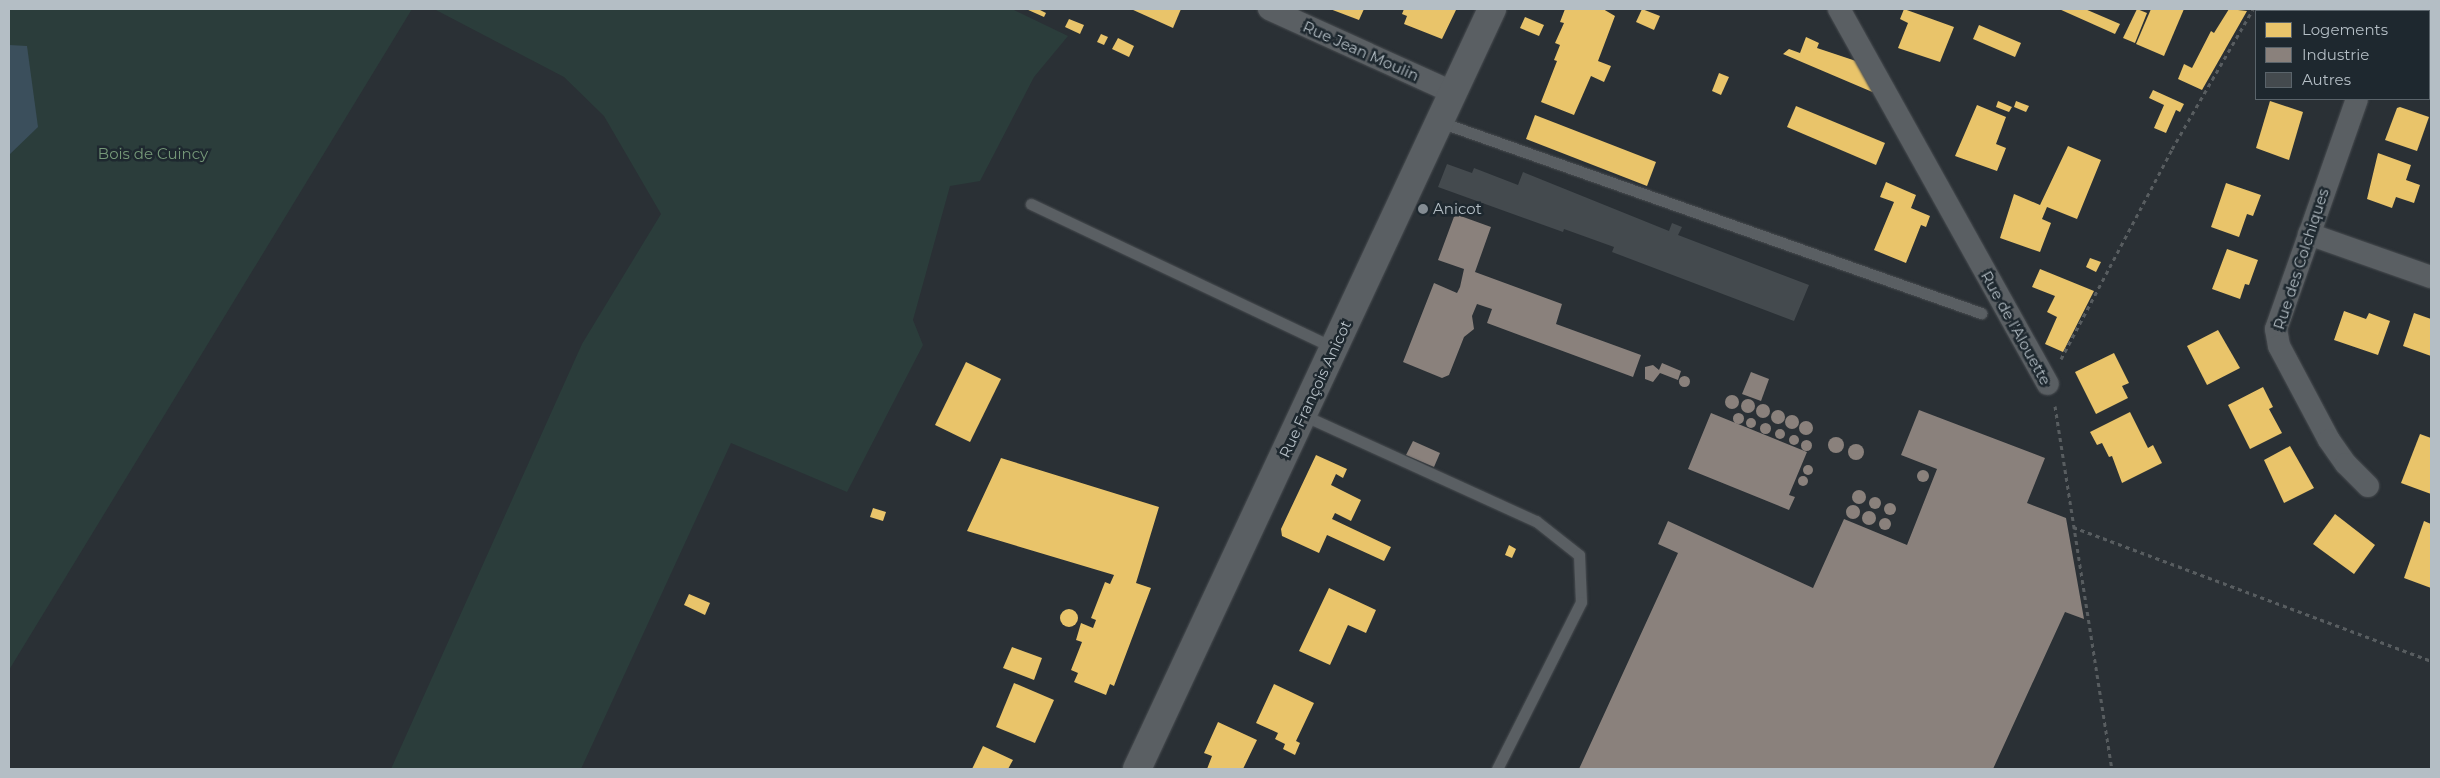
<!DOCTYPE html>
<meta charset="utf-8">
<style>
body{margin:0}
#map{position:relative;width:2440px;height:778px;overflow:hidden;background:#2a3035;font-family:Montserrat,sans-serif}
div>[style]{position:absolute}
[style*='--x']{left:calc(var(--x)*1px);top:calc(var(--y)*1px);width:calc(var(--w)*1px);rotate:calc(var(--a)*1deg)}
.green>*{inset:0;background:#2b3d3b}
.water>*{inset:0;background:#3b4f5c}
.homes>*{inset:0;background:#e9c46a}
.round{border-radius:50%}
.industry>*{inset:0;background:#8a817c}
.building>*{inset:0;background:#444a4e}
.path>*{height:3px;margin-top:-1.5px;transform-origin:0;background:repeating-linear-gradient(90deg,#585d60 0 4px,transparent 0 8px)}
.roads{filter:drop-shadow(0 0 1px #484c50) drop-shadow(0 0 1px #484c50)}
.service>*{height:11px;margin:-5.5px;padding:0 5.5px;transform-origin:5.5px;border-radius:5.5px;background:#5a5f63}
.minor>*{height:22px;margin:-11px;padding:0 11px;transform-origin:11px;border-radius:11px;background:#5a5f63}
.tertiary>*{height:28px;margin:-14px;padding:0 14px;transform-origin:14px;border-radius:14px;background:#5a5f63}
.dots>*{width:14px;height:14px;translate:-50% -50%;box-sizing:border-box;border:2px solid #1e282f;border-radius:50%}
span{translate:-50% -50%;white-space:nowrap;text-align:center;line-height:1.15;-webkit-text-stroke:5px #1e282f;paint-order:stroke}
.street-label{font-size:15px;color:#b4bec5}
.park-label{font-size:15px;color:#759878}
.poi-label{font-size:15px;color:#b4bec5}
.left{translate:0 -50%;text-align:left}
.frame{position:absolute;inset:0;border:10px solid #b4bec5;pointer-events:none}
.legend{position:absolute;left:2255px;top:10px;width:175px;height:90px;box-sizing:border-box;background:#1e282f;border:1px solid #5a646b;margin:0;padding:6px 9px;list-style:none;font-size:15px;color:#b4bec5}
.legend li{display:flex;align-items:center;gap:10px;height:25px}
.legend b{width:25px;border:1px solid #5a646b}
</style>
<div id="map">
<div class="green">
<i style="clip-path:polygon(9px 9px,412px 9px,9px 670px)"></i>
<i style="clip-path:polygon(434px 9px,1012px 9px,1068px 36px,1034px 77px,980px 181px,950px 186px,913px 320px,923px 345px,847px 492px,731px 443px,581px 769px,391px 769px,582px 344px,661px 214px,604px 116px,564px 77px)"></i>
</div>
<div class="water">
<i style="clip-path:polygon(9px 45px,27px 46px,38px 127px,9px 155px)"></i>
</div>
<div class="homes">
<i style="clip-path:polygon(1026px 9px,1038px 9px,1046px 13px,1044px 17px)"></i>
<i style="clip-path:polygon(1131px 9px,1181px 9px,1173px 28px)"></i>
<i style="clip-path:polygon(1330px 9px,1364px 9px,1359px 20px)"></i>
<i style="clip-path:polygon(1404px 9px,1454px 9px,1456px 10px,1442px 39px,1404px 24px,1407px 16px,1402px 14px)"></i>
<i style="clip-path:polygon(1565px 9px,1603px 9px,1615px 16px,1598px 61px,1611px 66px,1604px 82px,1591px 76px,1574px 115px,1541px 102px,1557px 61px,1554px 60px,1560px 45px,1555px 43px,1564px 23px,1560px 22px)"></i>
<i style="clip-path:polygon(1642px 9px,1660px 16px,1654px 30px,1636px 22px)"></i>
<i style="clip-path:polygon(1904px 9px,1954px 27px,1940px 62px,1898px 48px,1908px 23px,1900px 19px)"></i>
<i style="clip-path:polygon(2059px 9px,2085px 9px,2120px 24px,2115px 34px)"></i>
<i style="clip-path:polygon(2137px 9px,2147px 13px,2135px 43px,2123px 38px)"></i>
<i style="clip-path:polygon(2151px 9px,2184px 9px,2164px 56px,2136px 44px)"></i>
<i style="clip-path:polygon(2229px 9px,2247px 11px,2202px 90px,2178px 79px,2184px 64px,2192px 68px,2211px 31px,2214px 33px)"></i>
<i style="clip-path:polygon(1525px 17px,1544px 25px,1539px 36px,1520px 28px)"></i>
<i style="clip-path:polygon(1069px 19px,1084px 25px,1080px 34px,1065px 27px)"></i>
<i style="clip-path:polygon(1979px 25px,2021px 43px,2015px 57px,1973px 39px)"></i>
<i style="clip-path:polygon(1101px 34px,1108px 37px,1104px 45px,1097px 42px)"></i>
<i style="clip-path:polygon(1806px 37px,1819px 43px,1817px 48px,1859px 62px,1877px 94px,1783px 54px,1789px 49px,1800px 53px)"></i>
<i style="clip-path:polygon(1118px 38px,1134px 46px,1129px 57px,1112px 49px)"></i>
<i style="clip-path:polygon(1719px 73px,1729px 77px,1721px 95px,1712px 91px)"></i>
<i style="clip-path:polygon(2153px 90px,2184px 104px,2180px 112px,2176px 110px,2166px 133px,2154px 128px,2164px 105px,2149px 98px)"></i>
<i style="clip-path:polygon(1998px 101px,2012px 107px,2009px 112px,1996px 107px)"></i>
<i style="clip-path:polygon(2016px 101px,2029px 106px,2026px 112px,2014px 107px)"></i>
<i style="clip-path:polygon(2270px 101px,2303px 112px,2289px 160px,2256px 148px)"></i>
<i style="clip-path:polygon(1977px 105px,2006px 117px,1996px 144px,2006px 148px,1997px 171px,1955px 156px)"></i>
<i style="clip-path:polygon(1796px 106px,1885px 143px,1876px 165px,1787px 127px)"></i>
<i style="clip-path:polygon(2400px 107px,2429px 117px,2417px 151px,2385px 140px,2397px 108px)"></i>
<i style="clip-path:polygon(1535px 115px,1656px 162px,1647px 186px,1526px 139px)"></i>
<i style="clip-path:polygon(2068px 146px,2101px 160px,2077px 219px,2047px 207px,2042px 219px,2051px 223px,2040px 252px,2000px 238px,2014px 194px,2040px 205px)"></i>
<i style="clip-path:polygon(2378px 153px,2411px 165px,2406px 180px,2420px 185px,2414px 203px,2396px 197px,2392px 208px,2367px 199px)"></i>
<i style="clip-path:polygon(1886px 182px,1916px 195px,1911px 208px,1930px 216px,1926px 227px,1921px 225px,1906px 263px,1874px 250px,1894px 202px,1880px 197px)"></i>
<i style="clip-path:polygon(2226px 183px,2261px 195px,2253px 216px,2247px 214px,2239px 237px,2211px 227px)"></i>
<i style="clip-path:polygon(2227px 249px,2258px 260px,2249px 285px,2245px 284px,2240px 299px,2212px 289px)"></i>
<i style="clip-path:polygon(2090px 258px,2101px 262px,2096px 272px,2086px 267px)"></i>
<i style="clip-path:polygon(2040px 269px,2094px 291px,2063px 352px,2045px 344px,2057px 317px,2047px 312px,2055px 296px,2032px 287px)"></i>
<i style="clip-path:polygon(2344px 311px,2366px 319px,2369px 313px,2390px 321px,2378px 355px,2334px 340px)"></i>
<i style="clip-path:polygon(2414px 313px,2431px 319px,2431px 356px,2403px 346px)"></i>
<i style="clip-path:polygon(2218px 330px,2240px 368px,2207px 385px,2187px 346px)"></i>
<i style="clip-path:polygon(2114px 353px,2129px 383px,2122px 386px,2128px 398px,2096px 414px,2075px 372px)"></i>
<i style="clip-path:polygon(966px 362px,1001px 379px,970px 442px,935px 425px)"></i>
<i style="clip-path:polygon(2263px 387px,2273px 407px,2269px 409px,2282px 433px,2250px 449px,2228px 405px)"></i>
<i style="clip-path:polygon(2130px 412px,2148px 448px,2153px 445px,2162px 463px,2122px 483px,2112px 456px,2109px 457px,2102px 443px,2097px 445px,2090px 432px)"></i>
<i style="clip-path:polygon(2420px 434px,2431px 438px,2431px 494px,2401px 483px)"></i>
<i style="clip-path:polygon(2290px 446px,2314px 488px,2284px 503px,2264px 460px)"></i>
<i style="clip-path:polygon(1316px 455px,1347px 469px,1343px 478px,1336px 474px,1331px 485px,1361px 500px,1351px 521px,1335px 513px,1332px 519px,1391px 547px,1384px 561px,1327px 535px,1319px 553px,1282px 536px,1281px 529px)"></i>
<i style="clip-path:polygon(1001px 458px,1159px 507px,1136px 583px,1151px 588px,1114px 686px,1110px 684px,1106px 695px,1074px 682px,1078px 673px,1071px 670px,1082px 642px,1076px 640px,1081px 623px,1093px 628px,1096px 620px,1091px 618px,1105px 582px,1110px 584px,1114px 575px,967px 531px)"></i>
<i style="clip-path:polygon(873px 508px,886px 512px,883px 521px,870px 517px)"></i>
<i style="clip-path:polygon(2335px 514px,2375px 545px,2354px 574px,2313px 544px)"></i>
<i style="clip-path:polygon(2424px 521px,2431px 524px,2431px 588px,2404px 578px)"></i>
<i style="clip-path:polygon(1509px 545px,1516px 549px,1512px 558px,1505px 555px)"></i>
<i style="clip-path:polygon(1329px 588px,1376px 610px,1366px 633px,1348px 625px,1330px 665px,1299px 651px)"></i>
<i style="clip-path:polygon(689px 594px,710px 603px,705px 615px,684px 605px)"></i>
<i class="round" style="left:1060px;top:609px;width:18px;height:18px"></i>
<i style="clip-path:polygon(1012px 647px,1042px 658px,1034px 680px,1003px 668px)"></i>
<i style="clip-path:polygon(1014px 683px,1054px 700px,1035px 743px,996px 727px)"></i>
<i style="clip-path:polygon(1274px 684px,1314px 703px,1296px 741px,1300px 743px,1295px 755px,1283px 749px,1285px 744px,1275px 739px,1278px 733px,1256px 723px)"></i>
<i style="clip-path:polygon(1218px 722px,1257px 740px,1243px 769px,1207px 769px,1212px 756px,1204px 753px)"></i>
<i style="clip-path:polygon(983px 746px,1013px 760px,1008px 769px,972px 769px)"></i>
</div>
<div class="industry">
<i style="clip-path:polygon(1455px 214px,1491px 227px,1475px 272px,1562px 304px,1556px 324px,1641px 355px,1633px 377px,1487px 323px,1492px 309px,1477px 304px,1472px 316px,1474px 329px,1464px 337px,1449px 375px,1442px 378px,1403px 362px,1434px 283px,1457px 293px,1460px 287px,1464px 269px,1438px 260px)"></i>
<i style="clip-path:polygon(1662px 363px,1681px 371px,1678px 380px,1660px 373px,1653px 382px,1645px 379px,1645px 367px,1653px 365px,1659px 370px)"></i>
<i style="clip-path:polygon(1751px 372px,1769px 379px,1761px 401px,1742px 394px)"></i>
<i class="round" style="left:1678.5px;top:375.5px;width:11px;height:11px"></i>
<i class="round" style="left:1725px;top:395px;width:14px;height:14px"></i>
<i class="round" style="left:1741px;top:399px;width:14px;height:14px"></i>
<i class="round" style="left:1756px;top:404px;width:14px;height:14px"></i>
<i style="clip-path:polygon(1919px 410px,2045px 458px,2027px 503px,2066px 518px,2084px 619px,2065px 612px,1993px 769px,1579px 769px,1678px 553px,1658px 544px,1668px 521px,1813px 588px,1844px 519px,1907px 545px,1937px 469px,1901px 455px)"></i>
<i class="round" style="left:1771px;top:410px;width:14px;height:14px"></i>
<i class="round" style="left:1732.5px;top:412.5px;width:11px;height:11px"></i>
<i style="clip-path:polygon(1711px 413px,1807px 452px,1789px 495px,1795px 497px,1789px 510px,1688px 469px)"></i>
<i class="round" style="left:1785px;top:415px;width:14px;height:14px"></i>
<i class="round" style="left:1746px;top:418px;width:10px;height:10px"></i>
<i class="round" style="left:1799px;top:421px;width:14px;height:14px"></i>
<i class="round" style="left:1759.5px;top:422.5px;width:11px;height:11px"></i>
<i class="round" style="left:1775px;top:429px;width:10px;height:10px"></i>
<i class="round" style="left:1789px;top:435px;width:10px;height:10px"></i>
<i class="round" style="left:1828px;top:437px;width:16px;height:16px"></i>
<i class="round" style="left:1800.5px;top:439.5px;width:11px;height:11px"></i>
<i style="clip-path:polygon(1413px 441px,1440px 453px,1434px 467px,1406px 455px)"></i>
<i class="round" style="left:1848px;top:444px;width:16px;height:16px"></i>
<i class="round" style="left:1803px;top:465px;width:10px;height:10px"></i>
<i class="round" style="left:1917px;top:470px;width:12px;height:12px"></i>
<i class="round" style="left:1798px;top:476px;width:10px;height:10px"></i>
<i class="round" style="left:1852px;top:490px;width:14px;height:14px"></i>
<i class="round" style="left:1869px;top:497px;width:12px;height:12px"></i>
<i class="round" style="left:1884px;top:503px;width:12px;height:12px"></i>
<i class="round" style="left:1846px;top:505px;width:14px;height:14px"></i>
<i class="round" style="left:1862px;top:511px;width:14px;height:14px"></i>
<i class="round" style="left:1879px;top:518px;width:12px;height:12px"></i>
</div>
<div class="building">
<i style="clip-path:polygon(1447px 164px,1472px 173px,1474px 168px,1518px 185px,1523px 172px,1669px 231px,1672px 223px,1682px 227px,1678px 235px,1809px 285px,1794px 321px,1612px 252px,1614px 247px,1564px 229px,1563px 232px,1438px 187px)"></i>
</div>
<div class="path">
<i style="--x:2061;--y:359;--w:238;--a:-62.1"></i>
<i style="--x:2172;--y:149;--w:162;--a:-59.9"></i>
<i style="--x:2055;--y:406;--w:367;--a:81.1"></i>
<i style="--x:2073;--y:527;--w:382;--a:20.5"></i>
</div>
<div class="roads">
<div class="service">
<i style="--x:1440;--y:122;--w:574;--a:19.45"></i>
<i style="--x:1031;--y:204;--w:335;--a:25.4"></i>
<i style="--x:1303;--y:415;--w:256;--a:24.5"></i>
<i style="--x:1536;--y:521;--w:55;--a:38.3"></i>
<i style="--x:1579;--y:555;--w:47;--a:87.6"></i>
<i style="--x:1581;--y:602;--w:187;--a:116.7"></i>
</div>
<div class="minor">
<i style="--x:1269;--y:9;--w:203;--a:24.4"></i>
<i style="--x:1839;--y:9;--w:429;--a:60.9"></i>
<i style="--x:2420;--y:11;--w:3;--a:-45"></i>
<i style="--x:2357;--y:99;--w:244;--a:109.4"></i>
<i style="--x:2276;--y:329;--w:17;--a:80"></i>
<i style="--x:2279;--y:346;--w:106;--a:62"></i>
<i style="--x:2329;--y:440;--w:29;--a:55"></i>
<i style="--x:2346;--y:464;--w:31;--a:45"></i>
<i style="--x:2309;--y:234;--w:129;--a:19.4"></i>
</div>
<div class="tertiary">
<i style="--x:1137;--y:769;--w:839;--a:-64.96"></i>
</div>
</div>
<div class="dots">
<i style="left:1423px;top:209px;background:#848c93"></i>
</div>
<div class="street-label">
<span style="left:1361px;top:51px;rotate:24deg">Rue Jean Moulin</span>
<span style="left:2301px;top:259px;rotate:-72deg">Rue des Colchiques</span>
<span style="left:2016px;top:328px;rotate:61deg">Rue de l'Alouette</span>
<span style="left:1315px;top:389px;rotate:-65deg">Rue François Anicot</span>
</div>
<div class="park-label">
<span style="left:153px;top:154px">Bois de Cuincy</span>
</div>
<div class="poi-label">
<span class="left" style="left:1433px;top:209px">Anicot</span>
</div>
<div class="frame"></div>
<ul class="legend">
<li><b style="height:14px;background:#e9c46a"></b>Logements</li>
<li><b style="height:14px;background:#8a817c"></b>Industrie</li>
<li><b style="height:14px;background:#444a4e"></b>Autres</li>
</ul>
</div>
